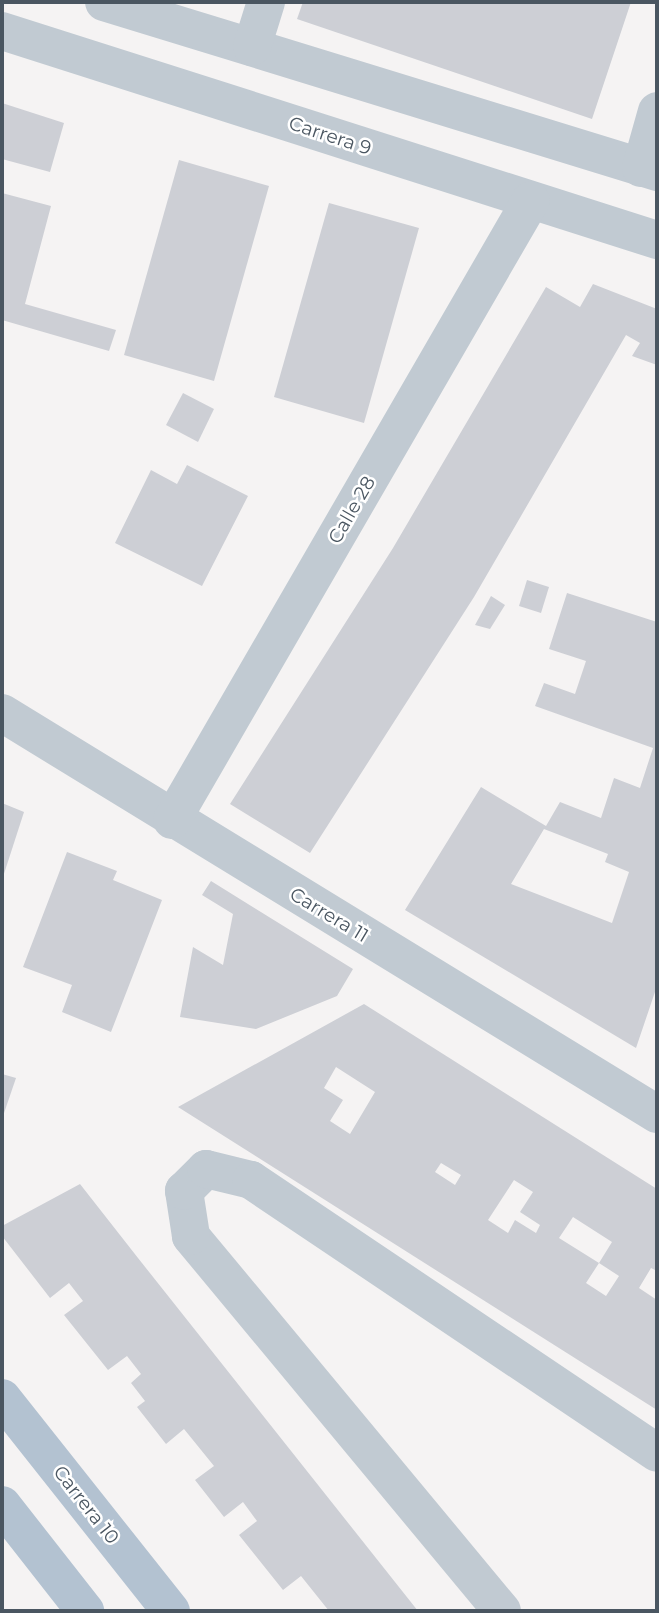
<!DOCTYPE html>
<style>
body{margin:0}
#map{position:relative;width:659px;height:1613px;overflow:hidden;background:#f5f3f3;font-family:Montserrat,sans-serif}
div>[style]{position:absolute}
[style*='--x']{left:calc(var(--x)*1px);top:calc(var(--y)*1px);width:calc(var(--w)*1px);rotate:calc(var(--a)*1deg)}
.building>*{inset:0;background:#cdcfd5}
.minor>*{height:38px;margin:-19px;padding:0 19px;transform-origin:19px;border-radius:19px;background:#c1cad2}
.major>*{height:38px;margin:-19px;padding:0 19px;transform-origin:19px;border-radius:19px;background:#b3c2d1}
span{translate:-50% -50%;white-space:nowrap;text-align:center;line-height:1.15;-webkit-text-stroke:5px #fff;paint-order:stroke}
.street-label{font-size:19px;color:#4a5661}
.frame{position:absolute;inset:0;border:4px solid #4a5661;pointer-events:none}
</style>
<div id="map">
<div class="building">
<i style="clip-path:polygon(303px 2px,631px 2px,592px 119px,297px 19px)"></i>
<i style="clip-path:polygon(2px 103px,64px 123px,50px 172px,2px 159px)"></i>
<i style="clip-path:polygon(179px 160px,269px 186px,214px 381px,124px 355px)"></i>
<i style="clip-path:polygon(2px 193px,51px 206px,25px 304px,116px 330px,109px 351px,2px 320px)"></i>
<i style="clip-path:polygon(329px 203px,419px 228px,364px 423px,274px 397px)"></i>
<i style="clip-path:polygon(593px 284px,657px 309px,657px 365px,632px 356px,640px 343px,626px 335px,474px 597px,310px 853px,230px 804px,393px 548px,546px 287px,580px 307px)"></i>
<i style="clip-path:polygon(183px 393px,214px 409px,198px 442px,166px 425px)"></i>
<i style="clip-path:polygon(187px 465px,248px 496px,202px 586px,115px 543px,151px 470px,177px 484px)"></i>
<i style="clip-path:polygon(527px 580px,549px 587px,541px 613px,519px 606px)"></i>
<i style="clip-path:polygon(evenodd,567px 593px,657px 622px,657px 986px,636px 1048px,405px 910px,481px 787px,546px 826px,560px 802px,601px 818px,614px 778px,640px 788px,653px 748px,535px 706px,544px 683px,575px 694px,586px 661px,549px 649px,567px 593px,544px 829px,608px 854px,605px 862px,629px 872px,612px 923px,511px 884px,544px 829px)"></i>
<i style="clip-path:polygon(491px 596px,505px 605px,490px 629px,475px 625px)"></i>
<i style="clip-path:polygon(2px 803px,24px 812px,2px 880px)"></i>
<i style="clip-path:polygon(67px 852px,117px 871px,113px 880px,162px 900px,111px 1032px,62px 1012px,72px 985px,23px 967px)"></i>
<i style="clip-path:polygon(211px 881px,353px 969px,337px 996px,256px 1029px,180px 1017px,193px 947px,223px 965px,233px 914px,202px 895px)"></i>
<i style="clip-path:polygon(evenodd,364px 1004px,657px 1189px,657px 1271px,651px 1268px,639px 1288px,657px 1300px,657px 1410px,178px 1107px,364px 1004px,336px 1067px,375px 1092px,350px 1134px,330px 1121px,343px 1100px,324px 1088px,336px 1067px,364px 1004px,441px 1163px,461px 1175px,455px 1185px,435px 1172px,441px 1163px,364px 1004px,514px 1180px,533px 1192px,520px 1212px,540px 1225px,536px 1233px,515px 1220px,508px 1233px,488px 1220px,514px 1180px,364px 1004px,573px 1217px,612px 1242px,599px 1263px,559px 1238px,573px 1217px,364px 1004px,599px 1263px,619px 1276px,606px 1296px,586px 1283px,599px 1263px)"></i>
<i style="clip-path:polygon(2px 1074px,16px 1078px,2px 1119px)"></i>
<i style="clip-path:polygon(80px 1184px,138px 1258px,418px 1611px,329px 1611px,301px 1576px,283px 1590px,239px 1535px,257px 1521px,243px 1502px,224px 1517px,195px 1480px,214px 1466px,184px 1429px,166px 1444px,137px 1407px,145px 1401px,131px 1383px,141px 1374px,127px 1356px,108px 1370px,64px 1315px,83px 1301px,69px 1283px,50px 1298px,2px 1236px,2px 1226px)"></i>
</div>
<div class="minor">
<i style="--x:104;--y:2;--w:579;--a:17.09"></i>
<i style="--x:2;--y:31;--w:688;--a:17.7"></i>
<i style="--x:252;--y:47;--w:47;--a:-72.7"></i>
<i style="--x:641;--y:168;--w:59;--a:-74.3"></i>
<i style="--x:2;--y:713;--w:768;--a:31.48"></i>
<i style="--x:172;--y:820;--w:716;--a:-59.93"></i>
<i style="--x:502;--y:1611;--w:487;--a:-129.7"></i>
<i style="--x:191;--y:1236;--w:46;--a:-98.8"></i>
<i style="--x:184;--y:1191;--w:31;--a:-45"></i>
<i style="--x:206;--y:1169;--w:46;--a:13.7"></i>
<i style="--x:251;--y:1180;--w:489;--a:33.9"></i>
</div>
<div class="major">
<i style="--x:2;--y:1398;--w:272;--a:51.6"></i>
<i style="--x:2;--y:1505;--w:135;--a:51.9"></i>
</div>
<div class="street-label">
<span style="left:330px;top:136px;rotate:18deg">Carrera 9</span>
<span style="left:352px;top:510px;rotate:-60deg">Calle 28</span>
<span style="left:329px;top:915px;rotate:31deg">Carrera 11</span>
<span style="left:86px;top:1505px;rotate:52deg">Carrera 10</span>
</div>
<div class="frame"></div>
</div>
